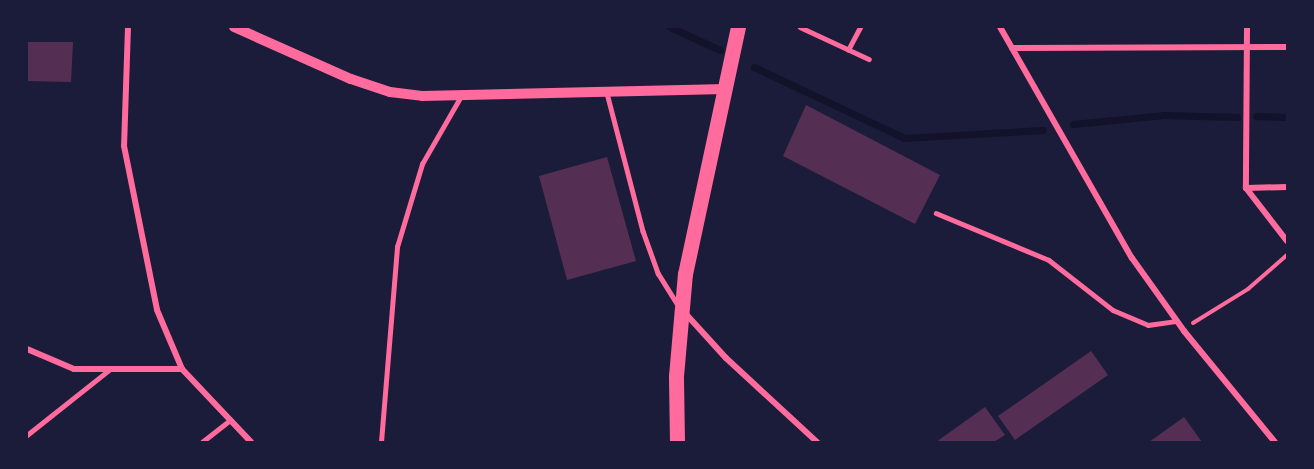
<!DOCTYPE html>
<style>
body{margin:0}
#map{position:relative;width:1314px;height:469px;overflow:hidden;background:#1b1b3a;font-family:"Alegreya Sans",sans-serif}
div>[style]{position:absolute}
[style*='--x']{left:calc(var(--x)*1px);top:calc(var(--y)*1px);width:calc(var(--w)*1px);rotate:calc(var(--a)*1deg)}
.stream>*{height:7px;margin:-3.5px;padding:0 3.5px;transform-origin:3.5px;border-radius:3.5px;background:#12122b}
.building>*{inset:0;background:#542f53}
.path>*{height:4px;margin:-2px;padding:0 2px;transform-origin:2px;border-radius:2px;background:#ff6b9d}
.service>*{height:4.5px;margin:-2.25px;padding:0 2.25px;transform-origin:2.25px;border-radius:2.25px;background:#ff6b9d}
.minor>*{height:6px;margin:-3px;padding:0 3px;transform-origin:3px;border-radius:3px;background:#ff6b9d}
.tertiary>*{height:10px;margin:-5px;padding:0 5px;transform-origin:5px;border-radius:5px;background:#ff6b9d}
.primary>*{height:15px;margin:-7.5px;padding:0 7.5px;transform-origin:7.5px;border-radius:7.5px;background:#ff6b9d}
span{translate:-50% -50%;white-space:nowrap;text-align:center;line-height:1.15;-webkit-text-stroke:5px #1b1b3a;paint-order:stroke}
.frame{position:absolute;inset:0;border:28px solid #1b1b3a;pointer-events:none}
</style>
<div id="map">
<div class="stream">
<i style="--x:670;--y:27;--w:55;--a:24.7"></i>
<i style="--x:754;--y:67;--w:166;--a:25.3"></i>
<i style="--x:904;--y:138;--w:139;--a:-3.3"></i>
<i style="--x:1256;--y:116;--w:31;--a:2"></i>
<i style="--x:1073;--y:124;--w:91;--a:-5.6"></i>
<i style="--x:1164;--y:115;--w:73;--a:1.6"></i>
</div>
<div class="building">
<i style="clip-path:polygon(27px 42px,73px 42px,71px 82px,27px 81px)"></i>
<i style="clip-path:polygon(806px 105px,940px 175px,915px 224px,783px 156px)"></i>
<i style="clip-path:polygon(607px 157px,636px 261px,567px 280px,539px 176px)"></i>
<i style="clip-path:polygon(1091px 351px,1108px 375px,1015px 440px,998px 416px)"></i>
<i style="clip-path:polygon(985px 407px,1005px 435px,994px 442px,936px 442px)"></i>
<i style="clip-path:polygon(1184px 417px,1202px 442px,1149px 442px)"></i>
</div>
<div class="path">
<i style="--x:1193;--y:323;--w:65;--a:-31.7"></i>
<i style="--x:1248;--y:289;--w:52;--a:-41.1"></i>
</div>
<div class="service">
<i style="--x:800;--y:27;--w:76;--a:24.9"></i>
<i style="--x:848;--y:50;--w:26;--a:-62"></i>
<i style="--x:607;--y:93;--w:143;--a:75.4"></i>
<i style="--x:643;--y:231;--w:45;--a:70.3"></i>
<i style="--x:658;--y:273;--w:36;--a:58"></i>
<i style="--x:936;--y:213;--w:122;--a:22.6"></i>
<i style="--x:1049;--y:260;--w:81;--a:38"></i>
<i style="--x:1113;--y:310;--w:38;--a:23"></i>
<i style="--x:1148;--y:325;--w:29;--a:-8"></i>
<i style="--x:27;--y:435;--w:105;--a:-38.4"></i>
<i style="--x:202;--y:442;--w:36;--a:-38"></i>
<i style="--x:381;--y:442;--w:196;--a:-85.3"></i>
<i style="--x:397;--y:247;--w:87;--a:-73.2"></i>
<i style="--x:422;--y:164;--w:76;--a:-60.1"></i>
</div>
<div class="minor">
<i style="--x:128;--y:27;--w:119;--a:91.9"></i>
<i style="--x:124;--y:146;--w:167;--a:78.6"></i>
<i style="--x:157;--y:310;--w:64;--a:67"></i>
<i style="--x:182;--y:369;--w:100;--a:46.6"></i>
<i style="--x:1000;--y:27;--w:266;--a:60.3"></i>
<i style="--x:1132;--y:258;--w:90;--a:54.5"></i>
<i style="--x:1184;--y:331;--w:144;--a:50.7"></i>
<i style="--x:1247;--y:27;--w:161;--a:90.4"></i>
<i style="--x:1246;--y:188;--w:67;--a:52.3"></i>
<i style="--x:1012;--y:48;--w:275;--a:-0.2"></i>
<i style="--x:1246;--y:188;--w:41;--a:-1.4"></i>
<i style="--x:685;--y:313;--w:61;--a:47.7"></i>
<i style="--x:726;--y:358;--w:124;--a:42.7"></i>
<i style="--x:27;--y:349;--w:51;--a:23.1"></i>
<i style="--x:74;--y:369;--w:108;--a:0"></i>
</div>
<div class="tertiary">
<i style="--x:234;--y:27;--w:128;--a:24"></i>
<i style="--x:351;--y:79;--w:41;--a:18.4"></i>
<i style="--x:390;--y:92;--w:32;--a:7"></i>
<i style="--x:422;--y:96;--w:304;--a:-1.3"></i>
</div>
<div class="primary">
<i style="--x:677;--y:442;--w:66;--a:-90.9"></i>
<i style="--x:676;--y:376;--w:102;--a:-85"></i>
<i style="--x:685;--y:274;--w:253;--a:-77.9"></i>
</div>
<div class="frame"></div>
</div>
